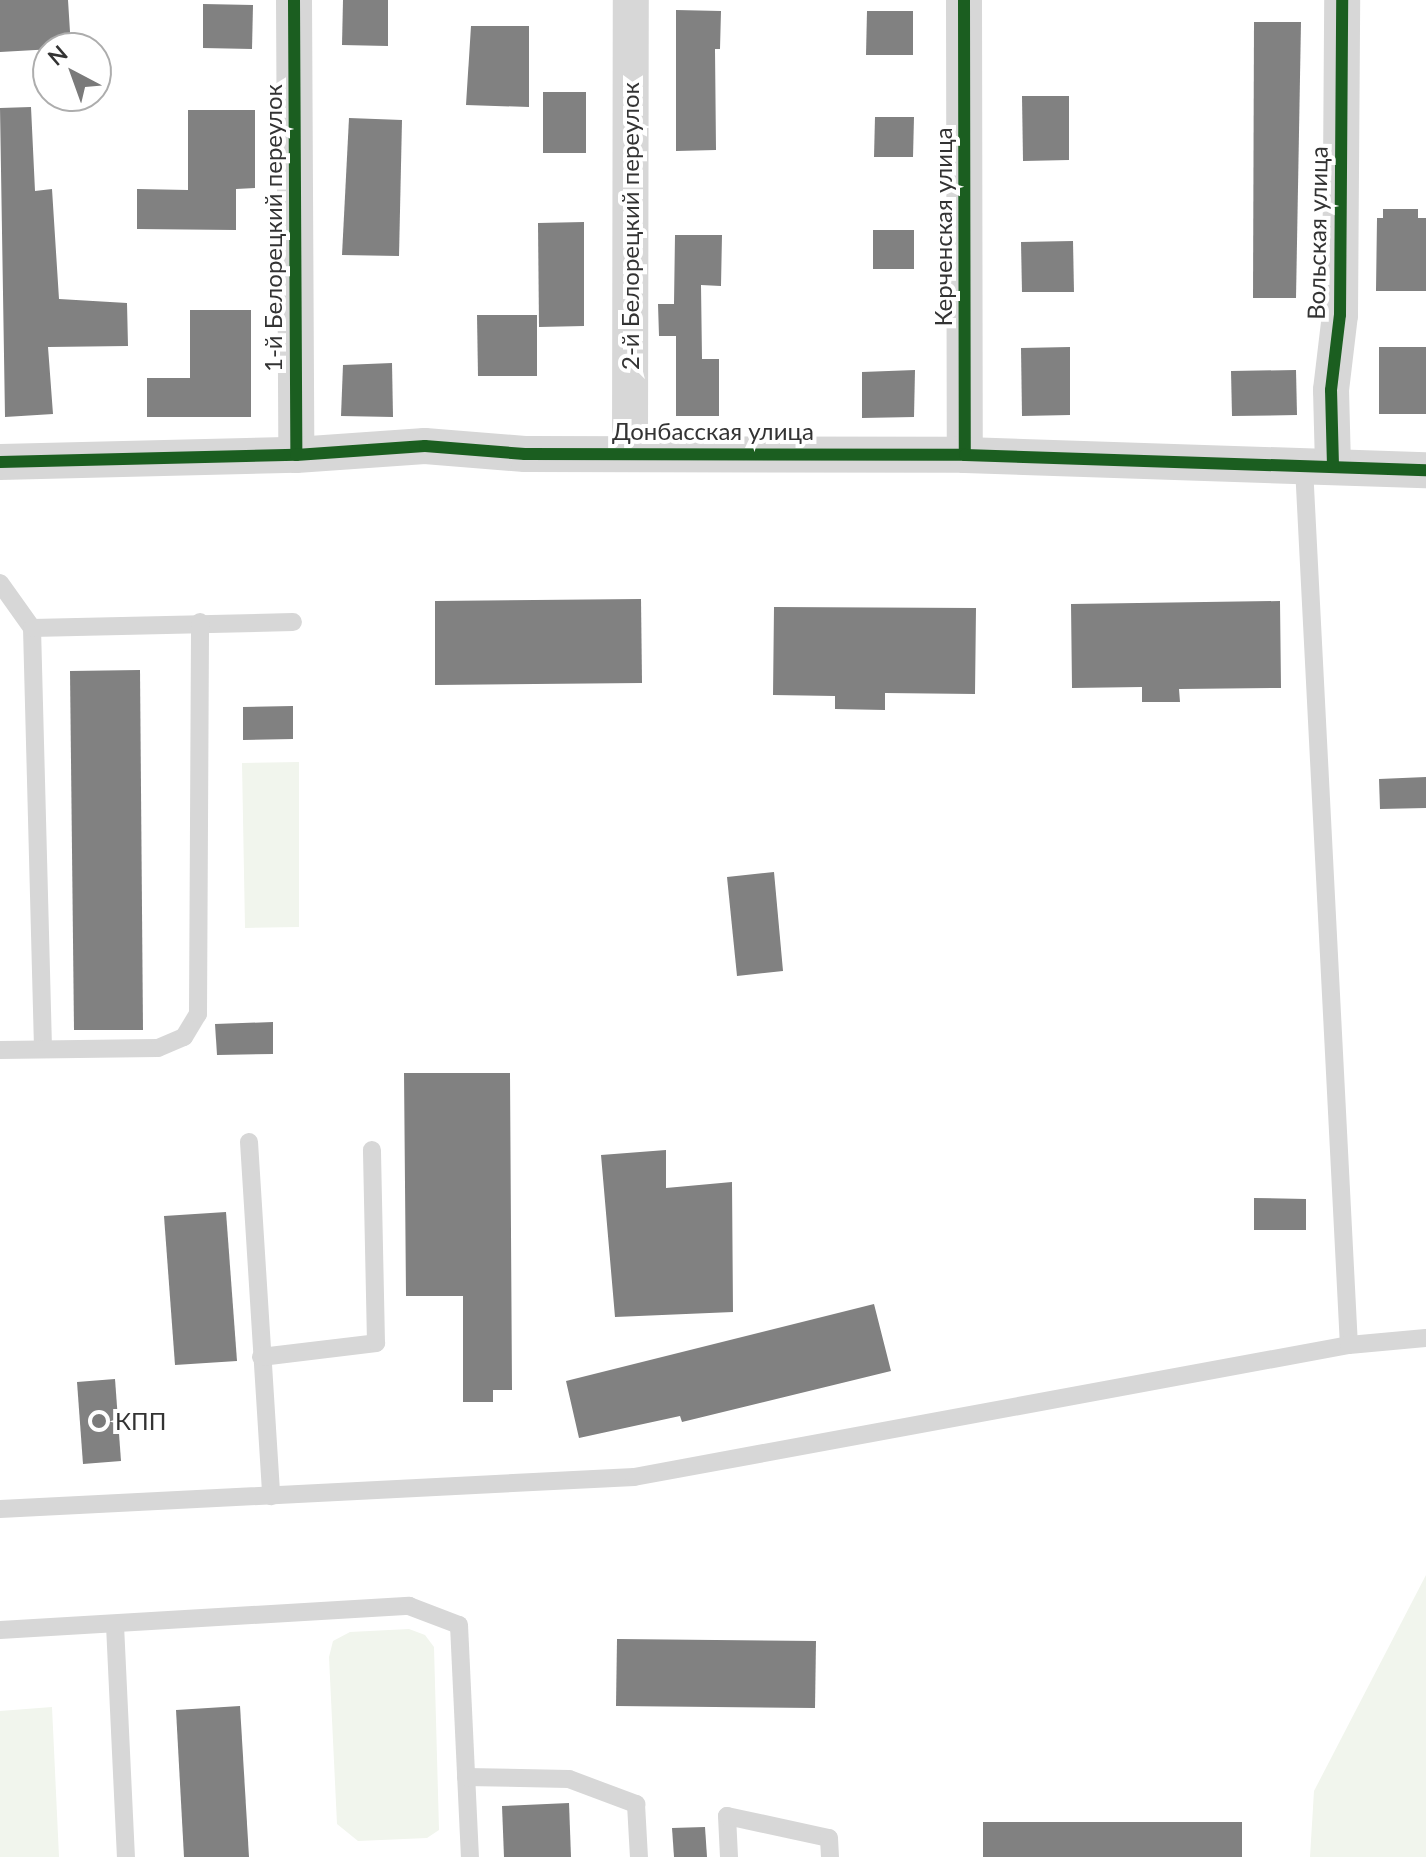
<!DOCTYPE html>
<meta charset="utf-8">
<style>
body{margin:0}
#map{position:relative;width:1426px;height:1857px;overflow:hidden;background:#fff;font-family:Lato,sans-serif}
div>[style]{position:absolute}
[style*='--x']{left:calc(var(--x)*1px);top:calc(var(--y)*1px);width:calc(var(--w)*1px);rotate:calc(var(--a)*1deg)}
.green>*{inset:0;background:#f1f5ed}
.building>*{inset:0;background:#818181}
.lane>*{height:18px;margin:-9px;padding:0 9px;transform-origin:9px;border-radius:9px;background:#d7d7d7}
.street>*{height:36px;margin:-18px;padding:0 18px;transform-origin:18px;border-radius:18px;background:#d7d7d7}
.cycleway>*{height:12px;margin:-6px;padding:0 6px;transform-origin:6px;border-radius:6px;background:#1b5e20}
.dots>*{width:22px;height:22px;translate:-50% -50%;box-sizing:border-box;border:4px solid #fff;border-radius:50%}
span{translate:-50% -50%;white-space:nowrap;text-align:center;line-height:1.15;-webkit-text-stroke:8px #fff;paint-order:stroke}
.street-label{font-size:24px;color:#333}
.poi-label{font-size:24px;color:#333}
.left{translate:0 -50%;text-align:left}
.north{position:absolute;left:32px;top:32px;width:80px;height:80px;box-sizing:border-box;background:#fff;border:2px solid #adadad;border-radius:50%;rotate:319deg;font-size:22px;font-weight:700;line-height:32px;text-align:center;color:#333}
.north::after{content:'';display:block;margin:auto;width:28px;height:36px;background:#7a7a7a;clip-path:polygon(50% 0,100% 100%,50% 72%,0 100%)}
</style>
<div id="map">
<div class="green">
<i style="clip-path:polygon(299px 762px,299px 927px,245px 928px,242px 763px)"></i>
<i style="clip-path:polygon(1426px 1575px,1426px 1857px,1310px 1857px,1314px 1791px)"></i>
<i style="clip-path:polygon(409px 1629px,425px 1635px,434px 1647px,439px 1830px,427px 1838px,358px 1841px,337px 1824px,329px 1657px,333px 1641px,350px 1632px)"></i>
<i style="clip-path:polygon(52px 1707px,59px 1857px,0 1857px,0 1711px)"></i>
</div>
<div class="building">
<i style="clip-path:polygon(0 0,68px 0,71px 48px,0 52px)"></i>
<i style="clip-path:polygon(343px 0,388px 0,388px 46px,342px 45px)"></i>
<i style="clip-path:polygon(203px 4px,253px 5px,252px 49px,203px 48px)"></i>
<i style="clip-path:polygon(676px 10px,721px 11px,720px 49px,715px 49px,716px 150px,676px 151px)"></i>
<i style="clip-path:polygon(867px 11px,913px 11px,913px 55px,866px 55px)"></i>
<i style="clip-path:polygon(1254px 22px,1301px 22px,1296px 298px,1253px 298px)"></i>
<i style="clip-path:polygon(471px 26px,529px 26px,529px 107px,466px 105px)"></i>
<i style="clip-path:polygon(543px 92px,586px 92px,586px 153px,543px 153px)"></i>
<i style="clip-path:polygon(1022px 96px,1069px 96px,1069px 160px,1023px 161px)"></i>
<i style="clip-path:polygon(31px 107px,35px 191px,52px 189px,59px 299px,127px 303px,128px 346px,48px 347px,53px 414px,5px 417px,0 108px)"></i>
<i style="clip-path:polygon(188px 110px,255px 110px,255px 188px,236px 189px,236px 230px,137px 229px,137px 189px,188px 190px)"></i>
<i style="clip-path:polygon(875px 117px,914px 117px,913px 157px,874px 157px)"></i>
<i style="clip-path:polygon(349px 118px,402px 120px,399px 256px,342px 255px)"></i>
<i style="clip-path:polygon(1383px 209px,1418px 209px,1418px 218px,1426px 218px,1426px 291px,1376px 291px,1377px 218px,1383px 218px)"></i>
<i style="clip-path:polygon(584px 222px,584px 326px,539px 327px,538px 223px)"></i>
<i style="clip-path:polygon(873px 230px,914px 230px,914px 269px,873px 269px)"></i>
<i style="clip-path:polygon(675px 235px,722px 235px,721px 286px,701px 285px,702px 359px,719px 359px,719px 416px,676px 416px,676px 336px,659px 336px,658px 304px,674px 304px)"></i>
<i style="clip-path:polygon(1073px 241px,1074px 292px,1022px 292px,1021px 242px)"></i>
<i style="clip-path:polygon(190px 310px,251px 310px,251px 417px,147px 417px,147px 378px,190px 378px)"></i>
<i style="clip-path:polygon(477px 315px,537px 315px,537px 376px,478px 376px)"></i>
<i style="clip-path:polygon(1070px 347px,1070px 415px,1022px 416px,1021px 348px)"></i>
<i style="clip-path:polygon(1379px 347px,1426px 347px,1426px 414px,1379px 414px)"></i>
<i style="clip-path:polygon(392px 363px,393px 417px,341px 416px,343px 365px)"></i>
<i style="clip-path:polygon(915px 370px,914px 417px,862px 418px,862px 372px)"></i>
<i style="clip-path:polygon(1296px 370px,1297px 415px,1232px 416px,1231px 371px)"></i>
<i style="clip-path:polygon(641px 599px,642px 683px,435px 685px,435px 601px)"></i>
<i style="clip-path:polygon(1280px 601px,1281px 688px,1179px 689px,1180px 702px,1142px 702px,1142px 687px,1072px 688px,1071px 604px)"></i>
<i style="clip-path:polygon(774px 607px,976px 608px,975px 694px,885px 693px,885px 710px,835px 709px,835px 696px,773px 695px)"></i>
<i style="clip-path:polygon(140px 670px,143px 1030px,74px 1030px,70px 671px)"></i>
<i style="clip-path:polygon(293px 706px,293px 739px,243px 740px,243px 707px)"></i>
<i style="clip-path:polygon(1426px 777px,1426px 808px,1380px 809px,1379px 779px)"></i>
<i style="clip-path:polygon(774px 872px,783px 971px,737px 976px,727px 877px)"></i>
<i style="clip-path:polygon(273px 1022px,273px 1054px,217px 1055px,215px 1024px)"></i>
<i style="clip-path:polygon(404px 1073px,510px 1073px,512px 1390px,493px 1390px,493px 1402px,463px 1402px,463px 1296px,406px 1296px)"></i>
<i style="clip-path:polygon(666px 1150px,666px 1188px,732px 1182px,733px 1312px,615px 1317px,601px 1155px)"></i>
<i style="clip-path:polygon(1254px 1198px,1306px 1199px,1306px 1230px,1254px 1230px)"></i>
<i style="clip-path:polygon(226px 1212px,237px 1361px,175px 1365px,164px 1216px)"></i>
<i style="clip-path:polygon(874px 1304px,891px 1371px,682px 1422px,680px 1416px,579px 1438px,566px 1381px)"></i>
<i style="clip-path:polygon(115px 1379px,121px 1461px,83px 1464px,77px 1382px)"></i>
<i style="clip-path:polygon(617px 1639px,816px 1641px,815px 1708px,616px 1706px)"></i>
<i style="clip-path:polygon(240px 1706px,249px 1857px,184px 1857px,176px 1710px)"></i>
<i style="clip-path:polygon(569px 1803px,571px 1857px,504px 1857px,502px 1806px)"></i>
<i style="clip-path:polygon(983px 1822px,1242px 1822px,1242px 1857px,983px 1857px)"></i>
<i style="clip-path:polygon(705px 1827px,707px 1857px,674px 1857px,672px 1828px)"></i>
</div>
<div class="lane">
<i style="--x:1304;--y:467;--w:879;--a:87.07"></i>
<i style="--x:0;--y:583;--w:55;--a:54.6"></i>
<i style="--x:32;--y:628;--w:421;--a:88.5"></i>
<i style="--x:32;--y:628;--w:261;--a:-1.3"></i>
<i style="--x:0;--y:1050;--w:158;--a:-0.7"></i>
<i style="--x:158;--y:1048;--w:28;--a:-23"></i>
<i style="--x:184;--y:1037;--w:27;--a:-59"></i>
<i style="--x:198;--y:1014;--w:392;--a:-89.7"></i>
<i style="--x:249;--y:1142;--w:355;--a:86.4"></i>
<i style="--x:261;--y:1357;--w:116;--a:-6.9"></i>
<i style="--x:376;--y:1343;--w:193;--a:-91.2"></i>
<i style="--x:0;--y:1509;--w:635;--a:-2.89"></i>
<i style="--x:634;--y:1477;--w:727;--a:-10.46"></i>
<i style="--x:1349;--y:1345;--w:77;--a:-5.2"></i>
<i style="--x:115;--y:1625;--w:232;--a:87.3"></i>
<i style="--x:0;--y:1630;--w:410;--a:-3.4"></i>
<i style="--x:409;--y:1606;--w:53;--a:20.8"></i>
<i style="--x:459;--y:1625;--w:232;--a:87.3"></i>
<i style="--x:466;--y:1777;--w:103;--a:1.1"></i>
<i style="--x:569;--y:1779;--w:72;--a:20.5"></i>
<i style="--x:636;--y:1804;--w:53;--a:86.8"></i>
<i style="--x:729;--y:1857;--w:41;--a:-92.8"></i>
<i style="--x:727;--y:1816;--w:104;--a:12.2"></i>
<i style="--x:829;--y:1838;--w:19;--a:87"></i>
</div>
<div class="street">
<i style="--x:294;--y:0;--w:455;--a:89.7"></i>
<i style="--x:964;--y:0;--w:455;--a:89.9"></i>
<i style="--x:630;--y:451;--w:451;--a:-89.9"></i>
<i style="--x:0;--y:462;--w:296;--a:-1.4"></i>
<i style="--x:296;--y:455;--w:129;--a:-4"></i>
<i style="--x:425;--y:446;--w:100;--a:4.6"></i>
<i style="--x:525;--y:454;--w:440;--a:0.1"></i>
<i style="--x:965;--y:455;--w:461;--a:1.9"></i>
<i style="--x:1333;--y:466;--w:76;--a:-91.5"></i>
<i style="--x:1331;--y:390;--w:76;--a:-83.2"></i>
<i style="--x:1340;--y:315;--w:315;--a:-89.6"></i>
</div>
<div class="cycleway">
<i style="--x:294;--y:0;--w:455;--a:89.7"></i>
<i style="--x:964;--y:0;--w:455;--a:89.9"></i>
<i style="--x:0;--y:462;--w:296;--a:-1.4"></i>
<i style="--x:296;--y:455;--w:129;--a:-4"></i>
<i style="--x:425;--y:446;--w:100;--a:4.6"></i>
<i style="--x:525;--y:454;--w:440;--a:0.1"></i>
<i style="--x:965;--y:455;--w:461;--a:1.9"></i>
<i style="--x:1333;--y:466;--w:76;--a:-91.5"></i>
<i style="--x:1331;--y:390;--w:76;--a:-83.2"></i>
<i style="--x:1340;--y:315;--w:315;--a:-89.6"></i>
</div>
<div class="dots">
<i style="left:99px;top:1421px;background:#7a7a7a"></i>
</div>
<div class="street-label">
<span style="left:630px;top:226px;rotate:-90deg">2-й Белорецкий переулок</span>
<span style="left:943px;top:227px;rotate:-90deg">Керченская улица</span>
<span style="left:273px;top:228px;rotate:-90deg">1-й Белорецкий переулок</span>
<span style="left:1317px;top:233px;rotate:-89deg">Вольская улица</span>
<span style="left:713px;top:431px">Донбасская улица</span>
</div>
<div class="poi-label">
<span class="left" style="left:115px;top:1421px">КПП</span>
</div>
<div class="north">N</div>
</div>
